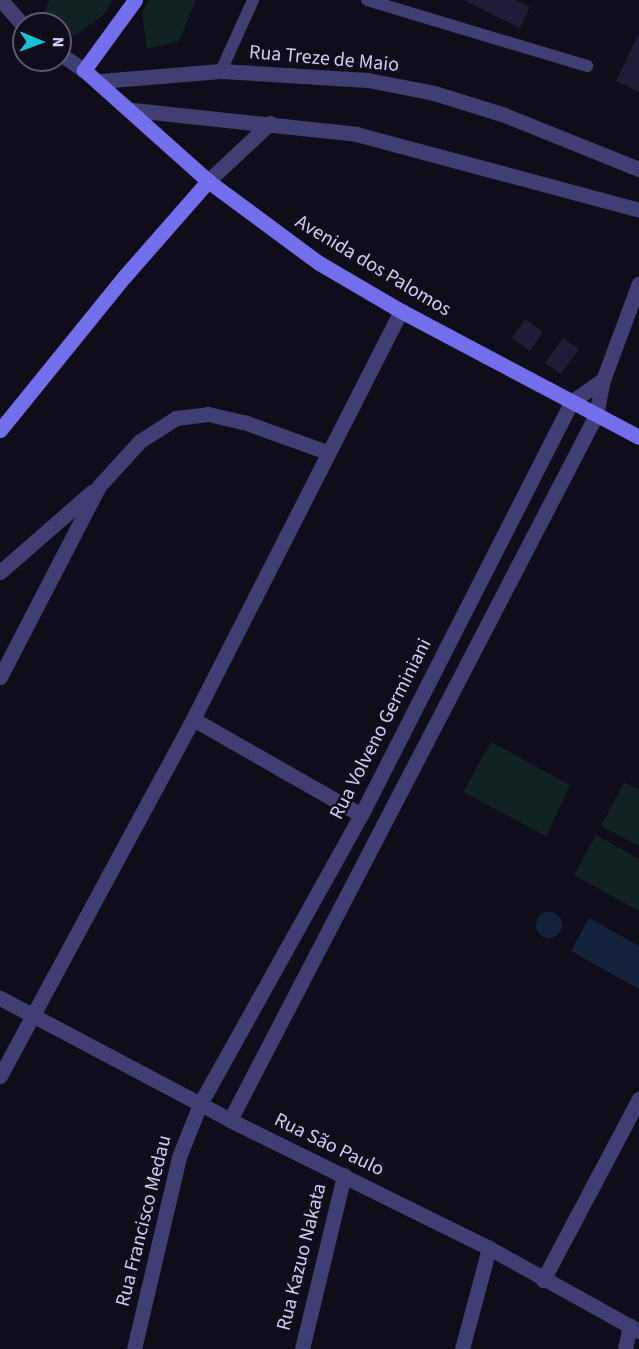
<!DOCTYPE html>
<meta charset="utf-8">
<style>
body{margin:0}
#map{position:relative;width:639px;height:1349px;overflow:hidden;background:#0f0d19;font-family:"Source Sans 3",sans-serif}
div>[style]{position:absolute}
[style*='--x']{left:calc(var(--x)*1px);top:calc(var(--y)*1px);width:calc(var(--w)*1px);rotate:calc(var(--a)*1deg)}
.green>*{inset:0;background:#122}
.water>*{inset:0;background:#13233c}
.round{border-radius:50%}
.building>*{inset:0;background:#211b38}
.lane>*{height:12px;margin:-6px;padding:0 6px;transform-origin:6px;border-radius:6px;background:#403e72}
.street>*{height:15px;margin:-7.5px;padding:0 7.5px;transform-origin:7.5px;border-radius:7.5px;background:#403e72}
.secondary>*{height:15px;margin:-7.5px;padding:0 7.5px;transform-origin:7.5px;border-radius:7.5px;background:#736fec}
span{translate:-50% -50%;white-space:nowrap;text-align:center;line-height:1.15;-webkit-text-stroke:4.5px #0f0d19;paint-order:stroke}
.street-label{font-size:20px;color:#d1ccf8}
.north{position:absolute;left:12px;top:12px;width:60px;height:60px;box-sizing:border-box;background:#0f0d19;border:2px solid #5d5972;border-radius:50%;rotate:91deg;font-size:16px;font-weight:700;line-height:24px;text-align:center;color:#d1ccf8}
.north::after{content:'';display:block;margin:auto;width:21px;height:27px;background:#1cc0d4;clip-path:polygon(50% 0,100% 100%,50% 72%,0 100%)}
</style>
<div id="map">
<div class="green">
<i style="clip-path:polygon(49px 0,113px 0,103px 15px,75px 36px,60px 33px,60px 24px,39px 24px)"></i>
<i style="clip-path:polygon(150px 0,196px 0,179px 41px,147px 49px,142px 12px)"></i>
<i style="clip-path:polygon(491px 742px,570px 785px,546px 836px,463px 792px)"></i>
<i style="clip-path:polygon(624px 782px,639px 790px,639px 846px,601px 826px)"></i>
<i style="clip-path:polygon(596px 835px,639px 859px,639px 911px,574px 875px)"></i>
</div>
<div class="water">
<i class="round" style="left:536px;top:912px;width:26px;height:26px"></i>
<i style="clip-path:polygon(589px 918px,639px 946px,639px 989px,571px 951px)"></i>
</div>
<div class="building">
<i style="clip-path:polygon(463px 0,515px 0,530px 7px,520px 28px)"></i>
<i style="clip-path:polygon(639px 33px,639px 92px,616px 81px)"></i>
<i style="clip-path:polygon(525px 319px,543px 332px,530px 351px,512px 338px)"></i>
<i style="clip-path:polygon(563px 338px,579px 349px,561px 374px,545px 363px)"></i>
</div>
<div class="lane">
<i style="--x:367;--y:0;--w:230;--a:16.7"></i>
<i style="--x:221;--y:71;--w:78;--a:-65.7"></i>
</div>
<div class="street">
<i style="--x:1;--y:0;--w:35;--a:49"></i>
<i style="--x:60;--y:54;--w:29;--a:34"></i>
<i style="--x:100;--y:81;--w:121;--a:-4.7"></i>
<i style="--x:221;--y:71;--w:147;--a:3.5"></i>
<i style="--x:368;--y:80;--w:67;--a:11.1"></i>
<i style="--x:434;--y:93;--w:71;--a:17.2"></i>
<i style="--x:502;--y:114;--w:148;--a:21.9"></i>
<i style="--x:133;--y:110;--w:224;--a:6.1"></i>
<i style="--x:356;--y:134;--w:293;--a:15"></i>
<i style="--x:208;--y:181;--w:85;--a:-43.1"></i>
<i style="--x:0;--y:572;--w:123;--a:-41.1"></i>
<i style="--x:0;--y:677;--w:215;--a:-62.6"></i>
<i style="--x:99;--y:486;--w:61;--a:-47.7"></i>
<i style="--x:140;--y:441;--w:43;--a:-32.6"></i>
<i style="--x:176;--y:418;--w:32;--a:-7"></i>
<i style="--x:208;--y:414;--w:37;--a:13"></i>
<i style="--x:244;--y:422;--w:88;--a:19.9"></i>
<i style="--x:193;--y:719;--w:193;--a:29.7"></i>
<i style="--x:0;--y:998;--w:260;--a:27.9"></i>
<i style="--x:230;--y:1120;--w:289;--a:26.3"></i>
<i style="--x:489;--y:1248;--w:171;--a:29"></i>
<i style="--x:0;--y:1076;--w:406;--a:-61.6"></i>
<i style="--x:193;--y:719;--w:458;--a:-63"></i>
<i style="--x:230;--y:1120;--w:794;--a:-62.56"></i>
<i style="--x:596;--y:415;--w:36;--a:-79"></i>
<i style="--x:603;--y:380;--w:103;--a:-69.6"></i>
<i style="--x:543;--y:1280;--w:205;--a:-62.1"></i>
<i style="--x:134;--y:1349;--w:197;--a:-76.8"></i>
<i style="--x:179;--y:1157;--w:57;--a:-68.4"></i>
<i style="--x:200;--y:1104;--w:331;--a:-60.9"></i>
<i style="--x:361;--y:815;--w:463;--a:-63"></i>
<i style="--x:571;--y:402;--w:39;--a:-35"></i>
<i style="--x:302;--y:1349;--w:179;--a:-76.4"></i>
<i style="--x:462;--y:1349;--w:105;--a:-75"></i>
<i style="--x:625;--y:1349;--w:24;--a:-78"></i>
</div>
<div class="secondary">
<i style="--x:135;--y:0;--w:87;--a:126.1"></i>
<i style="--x:84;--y:70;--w:166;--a:41.8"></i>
<i style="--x:208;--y:181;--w:138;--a:36.5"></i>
<i style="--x:319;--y:263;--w:95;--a:30.3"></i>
<i style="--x:401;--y:311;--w:269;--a:27.9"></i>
<i style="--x:0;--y:430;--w:197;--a:-51"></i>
<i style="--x:124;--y:277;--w:128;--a:-48.8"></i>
</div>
<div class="street-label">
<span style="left:324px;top:59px;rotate:5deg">Rua Treze de Maio</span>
<span style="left:373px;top:266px;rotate:31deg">Avenida dos Palomos</span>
<span style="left:381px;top:729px;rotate:-63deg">Rua Volveno Germiniani</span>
<span style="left:329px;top:1145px;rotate:26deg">Rua São Paulo</span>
<span style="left:144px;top:1221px;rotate:-76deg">Rua Francisco Medau</span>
<span style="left:302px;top:1257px;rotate:-76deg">Rua Kazuo Nakata</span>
</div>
<div class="north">N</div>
</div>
